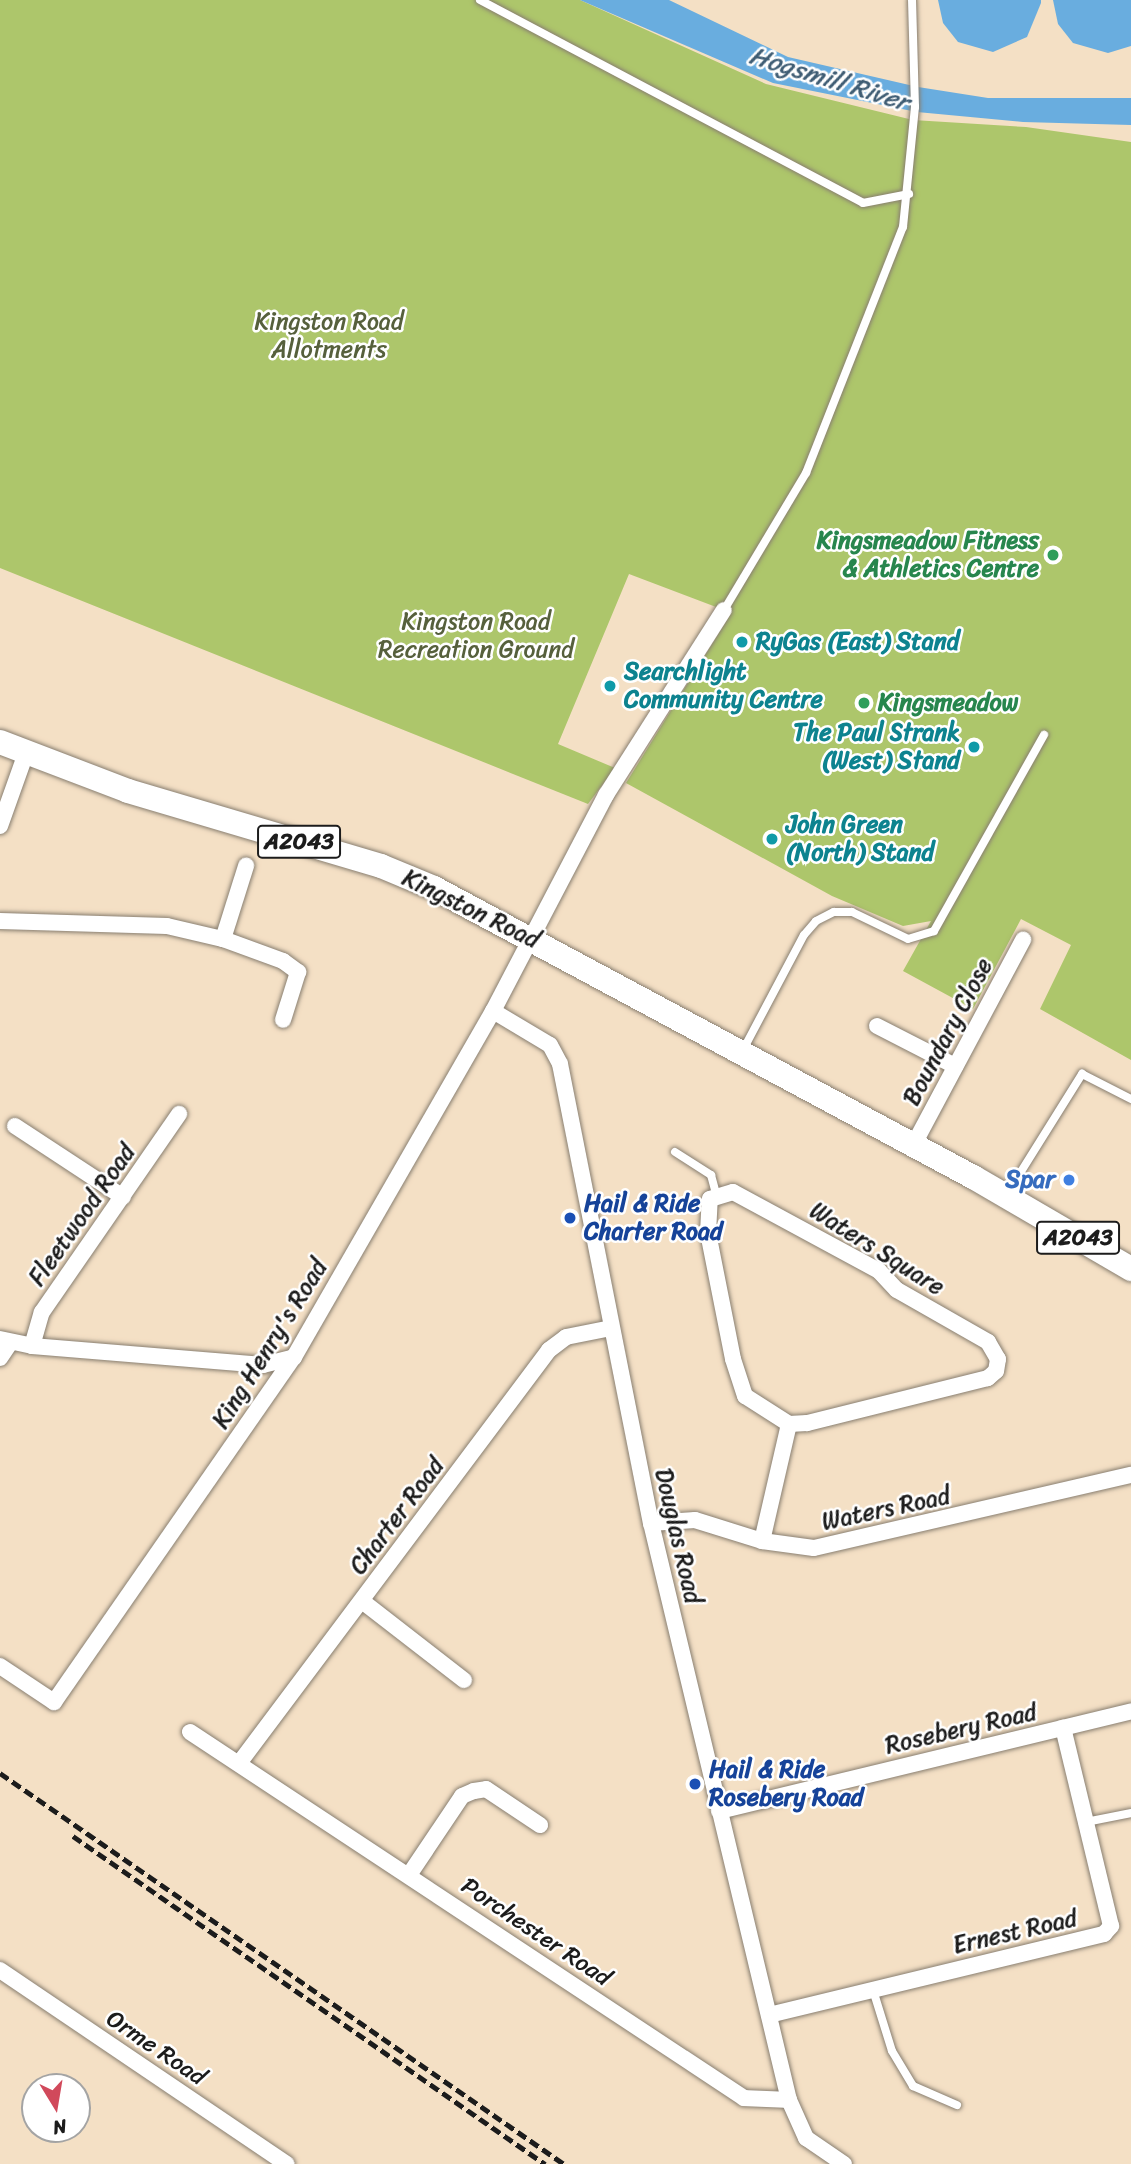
<!DOCTYPE html>
<style>
body{margin:0}
#map{position:relative;width:1131px;height:2164px;overflow:hidden;background:#f4e0c5;font-family:Sriracha,sans-serif}
div>[style]{position:absolute}
[style*='--x']{left:calc(var(--x)*1px);top:calc(var(--y)*1px);width:calc(var(--w)*1px);rotate:calc(var(--a)*1deg)}
.green>*{inset:0;background:#adc66b}
.water>*{inset:0;background:#69addf}
.roads{filter:drop-shadow(0 0 2px #887e70) drop-shadow(0 0 2px #887e70)}
.service>*{height:8px;margin:-4px;padding:0 4px;transform-origin:4px;border-radius:4px;background:#fff}
.minor>*{height:16px;margin:-8px;padding:0 8px;transform-origin:8px;border-radius:8px;background:#fff}
.primary>*{height:24px;margin:-12px;padding:0 12px;transform-origin:12px;border-radius:12px;background:#fff}
.rail>*{height:5px;margin-top:-2.5px;transform-origin:0;background:repeating-linear-gradient(90deg,#1c1c1c 0 10px,transparent 0 15px)}
.dots>*{width:19px;height:19px;translate:-50% -50%;box-sizing:border-box;border:4px solid #fff;border-radius:50%}
span{translate:-50% -50%;white-space:nowrap;text-align:center;line-height:1.15;-webkit-text-stroke:5px #fff;paint-order:stroke}
.shield-label span{padding:2px 5px;background:#fff;border:2px solid;border-radius:5px;-webkit-text-stroke-width:0}
.shield-label{font-size:23px;color:#1c1c1c;font-weight:700}
.park-label{font-size:24px;color:#56603c}
.leisure-label{font-size:24px;color:#27864d;font-weight:700}
.right{translate:-100% -50%;text-align:right}
.left{translate:0 -50%;text-align:left}
.culture-label{font-size:24px;color:#0d838f;font-weight:700}
.street-label{font-size:24px;color:#1c1c1c}
.shop-label{font-size:24px;color:#366cbe;font-weight:700}
.transit-label{font-size:24px;color:#164399;font-weight:700}
.water-label{font-size:26px;color:#3f5d74;font-style:italic}
.north{position:absolute;left:21px;top:2073px;width:70px;height:70px;box-sizing:border-box;background:#fff;border:2px solid #a4a4a4;border-radius:50%;rotate:169deg;font-size:19px;font-weight:700;line-height:28px;text-align:center;color:#1c1c1c}
.north::after{content:'';display:block;margin:auto;width:24px;height:32px;background:#d1495b;clip-path:polygon(50% 0,100% 100%,50% 72%,0 100%)}
</style>
<div id="map">
<div class="green">
<i style="clip-path:polygon(0 0,580px 0,766px 84px,913px 120px,1026px 127px,1131px 142px,1131px 1060px,1040px 1009px,1071px 945px,1021px 919px,973px 1009px,903px 971px,931px 921px,903px 926px,832px 896px,626px 783px,730px 615px,724px 610px,629px 574px,558px 744px,615px 768px,588px 804px,0 568px)"></i>
</div>
<div class="water">
<i style="clip-path:polygon(580px 0,669px 0,788px 57px,918px 87px,988px 98px,1131px 98px,1131px 125px,1023px 122px,917px 112px,773px 83px)"></i>
<i style="clip-path:polygon(938px 0,1041px 0,1041px 3px,1027px 37px,993px 52px,958px 42px,943px 23px)"></i>
<i style="clip-path:polygon(1053px 0,1131px 0,1131px 46px,1108px 53px,1073px 43px,1058px 24px)"></i>
</div>
<div class="roads">
<div class="service">
<i style="--x:480;--y:0;--w:433;--a:27.9"></i>
<i style="--x:863;--y:203;--w:47;--a:-11.1"></i>
<i style="--x:724;--y:610;--w:160;--a:-59.1"></i>
<i style="--x:806;--y:473;--w:264;--a:-68.5"></i>
<i style="--x:903;--y:227;--w:121;--a:-84.3"></i>
<i style="--x:915;--y:107;--w:107;--a:-91.6"></i>
<i style="--x:743;--y:1050;--w:130;--a:-62.1"></i>
<i style="--x:804;--y:935;--w:18;--a:-49"></i>
<i style="--x:816;--y:921;--w:20;--a:-27"></i>
<i style="--x:834;--y:912;--w:18;--a:0"></i>
<i style="--x:852;--y:912;--w:62;--a:25.7"></i>
<i style="--x:908;--y:939;--w:27;--a:-17"></i>
<i style="--x:934;--y:931;--w:225;--a:-60.7"></i>
<i style="--x:675;--y:1152;--w:43;--a:32.6"></i>
<i style="--x:711;--y:1175;--w:20;--a:75"></i>
<i style="--x:1007;--y:1194;--w:142;--a:-58"></i>
<i style="--x:1082;--y:1074;--w:55;--a:27"></i>
<i style="--x:1086;--y:1822;--w:46;--a:-11.3"></i>
<i style="--x:873;--y:1990;--w:64;--a:72.7"></i>
<i style="--x:892;--y:2051;--w:41;--a:59"></i>
<i style="--x:913;--y:2086;--w:48;--a:23.4"></i>
</div>
<div class="minor">
<i style="--x:0;--y:826;--w:77;--a:-70.4"></i>
<i style="--x:0;--y:921;--w:167;--a:1.7"></i>
<i style="--x:167;--y:926;--w:57;--a:13.1"></i>
<i style="--x:223;--y:939;--w:64;--a:20.1"></i>
<i style="--x:283;--y:961;--w:19;--a:36"></i>
<i style="--x:298;--y:972;--w:50;--a:107.4"></i>
<i style="--x:223;--y:939;--w:77;--a:-72.5"></i>
<i style="--x:493;--y:1011;--w:66;--a:30.8"></i>
<i style="--x:550;--y:1045;--w:21;--a:62"></i>
<i style="--x:560;--y:1064;--w:468;--a:78.8"></i>
<i style="--x:651;--y:1523;--w:593;--a:76.55"></i>
<i style="--x:789;--y:2100;--w:42;--a:65.9"></i>
<i style="--x:806;--y:2138;--w:46;--a:34.4"></i>
<i style="--x:877;--y:1026;--w:88;--a:27.1"></i>
<i style="--x:15;--y:1126;--w:129;--a:33.3"></i>
<i style="--x:913;--y:1146;--w:234;--a:-61.9"></i>
<i style="--x:733;--y:1192;--w:166;--a:28.4"></i>
<i style="--x:879;--y:1271;--w:26;--a:47"></i>
<i style="--x:897;--y:1290;--w:105;--a:29.7"></i>
<i style="--x:988;--y:1342;--w:20;--a:60"></i>
<i style="--x:998;--y:1359;--w:12;--a:99"></i>
<i style="--x:996;--y:1371;--w:11;--a:139"></i>
<i style="--x:988;--y:1378;--w:187;--a:166"></i>
<i style="--x:807;--y:1423;--w:18;--a:177"></i>
<i style="--x:789;--y:1424;--w:52;--a:-147.5"></i>
<i style="--x:745;--y:1396;--w:39;--a:-108"></i>
<i style="--x:733;--y:1359;--w:128;--a:-101.2"></i>
<i style="--x:708;--y:1233;--w:34;--a:-87"></i>
<i style="--x:710;--y:1199;--w:24;--a:-17"></i>
<i style="--x:0;--y:1339;--w:33;--a:12"></i>
<i style="--x:32;--y:1346;--w:232;--a:4.7"></i>
<i style="--x:263;--y:1365;--w:32;--a:-14"></i>
<i style="--x:32;--y:1346;--w:35;--a:-74"></i>
<i style="--x:42;--y:1312;--w:241;--a:-55.3"></i>
<i style="--x:0;--y:1358;--w:18;--a:-56"></i>
<i style="--x:651;--y:1523;--w:44;--a:-3.9"></i>
<i style="--x:695;--y:1520;--w:70;--a:17.4"></i>
<i style="--x:762;--y:1541;--w:52;--a:7.7"></i>
<i style="--x:814;--y:1548;--w:325;--a:-13"></i>
<i style="--x:762;--y:1541;--w:120;--a:-77"></i>
<i style="--x:362;--y:1601;--w:129;--a:37.8"></i>
<i style="--x:0;--y:1666;--w:65;--a:33.7"></i>
<i style="--x:54;--y:1702;--w:420;--a:-55.2"></i>
<i style="--x:294;--y:1357;--w:399;--a:-60.1"></i>
<i style="--x:493;--y:1011;--w:244;--a:-62.4"></i>
<i style="--x:606;--y:795;--w:219;--a:-57.5"></i>
<i style="--x:190;--y:1732;--w:664;--a:33.45"></i>
<i style="--x:744;--y:2098;--w:45;--a:2.5"></i>
<i style="--x:240;--y:1762;--w:515;--a:-53.13"></i>
<i style="--x:549;--y:1350;--w:21;--a:-37"></i>
<i style="--x:566;--y:1337;--w:46;--a:-11.3"></i>
<i style="--x:719;--y:1811;--w:424;--a:-13.6"></i>
<i style="--x:409;--y:1875;--w:95;--a:-56.1"></i>
<i style="--x:462;--y:1796;--w:13;--a:-23"></i>
<i style="--x:474;--y:1791;--w:12;--a:-9"></i>
<i style="--x:486;--y:1789;--w:65;--a:33.7"></i>
<i style="--x:0;--y:1970;--w:346;--a:34.1"></i>
<i style="--x:769;--y:2015;--w:345;--a:-13.6"></i>
<i style="--x:1104;--y:1934;--w:11;--a:-49"></i>
<i style="--x:1111;--y:1926;--w:204;--a:-103.6"></i>
</div>
<div class="primary">
<i style="--x:0;--y:742;--w:137;--a:20.9"></i>
<i style="--x:128;--y:791;--w:264;--a:16.5"></i>
<i style="--x:381;--y:866;--w:57;--a:22.5"></i>
<i style="--x:434;--y:888;--w:612;--a:28.2"></i>
<i style="--x:973;--y:1177;--w:183;--a:30.2"></i>
</div>
</div>
<div class="rail">
<i style="--x:0;--y:1773;--w:686;--a:34.73"></i>
<i style="--x:73;--y:1836;--w:575;--a:34.8"></i>
</div>
<div class="dots">
<i style="left:1053px;top:555px;background:#2e9e5b"></i>
<i style="left:742px;top:642px;background:#0f9aa8"></i>
<i style="left:610px;top:686px;background:#0f9aa8"></i>
<i style="left:864px;top:703px;background:#2e9e5b"></i>
<i style="left:974px;top:747px;background:#0f9aa8"></i>
<i style="left:772px;top:839px;background:#0f9aa8"></i>
<i style="left:1069px;top:1180px;background:#3f7fe0"></i>
<i style="left:570px;top:1218px;background:#1a4fb4"></i>
<i style="left:695px;top:1784px;background:#1a4fb4"></i>
</div>
<div class="shield-label">
<span style="left:299px;top:842px">A2043</span>
<span style="left:1078px;top:1238px">A2043</span>
</div>
<div class="park-label">
<span style="left:329px;top:336px">Kingston Road<br>Allotments</span>
<span style="left:476px;top:636px">Kingston Road<br>Recreation Ground</span>
</div>
<div class="leisure-label">
<span class="right" style="left:1039px;top:555px">Kingsmeadow Fitness<br>&amp; Athletics Centre</span>
<span class="left" style="left:878px;top:703px">Kingsmeadow</span>
</div>
<div class="culture-label">
<span class="left" style="left:756px;top:642px">RyGas (East) Stand</span>
<span class="left" style="left:624px;top:686px">Searchlight<br>Community Centre</span>
<span class="right" style="left:960px;top:747px">The Paul Strank<br>(West) Stand</span>
<span class="left" style="left:786px;top:839px">John Green<br>(North) Stand</span>
</div>
<div class="street-label">
<span style="left:471px;top:909px;rotate:26deg">Kingston Road</span>
<span style="left:948px;top:1032px;rotate:-62deg">Boundary Close</span>
<span style="left:82px;top:1215px;rotate:-55deg">Fleetwood Road</span>
<span style="left:877px;top:1249px;rotate:32deg">Waters Square</span>
<span style="left:270px;top:1344px;rotate:-58deg">King Henry's Road</span>
<span style="left:886px;top:1509px;rotate:-12deg">Waters Road</span>
<span style="left:397px;top:1516px;rotate:-53deg">Charter Road</span>
<span style="left:678px;top:1536px;rotate:77deg">Douglas Road</span>
<span style="left:961px;top:1729px;rotate:-13deg">Rosebery Road</span>
<span style="left:536px;top:1932px;rotate:34deg">Porchester Road</span>
<span style="left:1015px;top:1932px;rotate:-13deg">Ernest Road</span>
<span style="left:156px;top:2048px;rotate:34deg">Orme Road</span>
</div>
<div class="shop-label">
<span class="right" style="left:1055px;top:1180px">Spar</span>
</div>
<div class="transit-label">
<span class="left" style="left:584px;top:1218px">Hail &amp; Ride<br>Charter Road</span>
<span class="left" style="left:709px;top:1784px">Hail &amp; Ride<br>Rosebery Road</span>
</div>
<div class="water-label">
<span style="left:829px;top:79px;rotate:17deg">Hogsmill River</span>
</div>
<div class="north">N</div>
</div>
